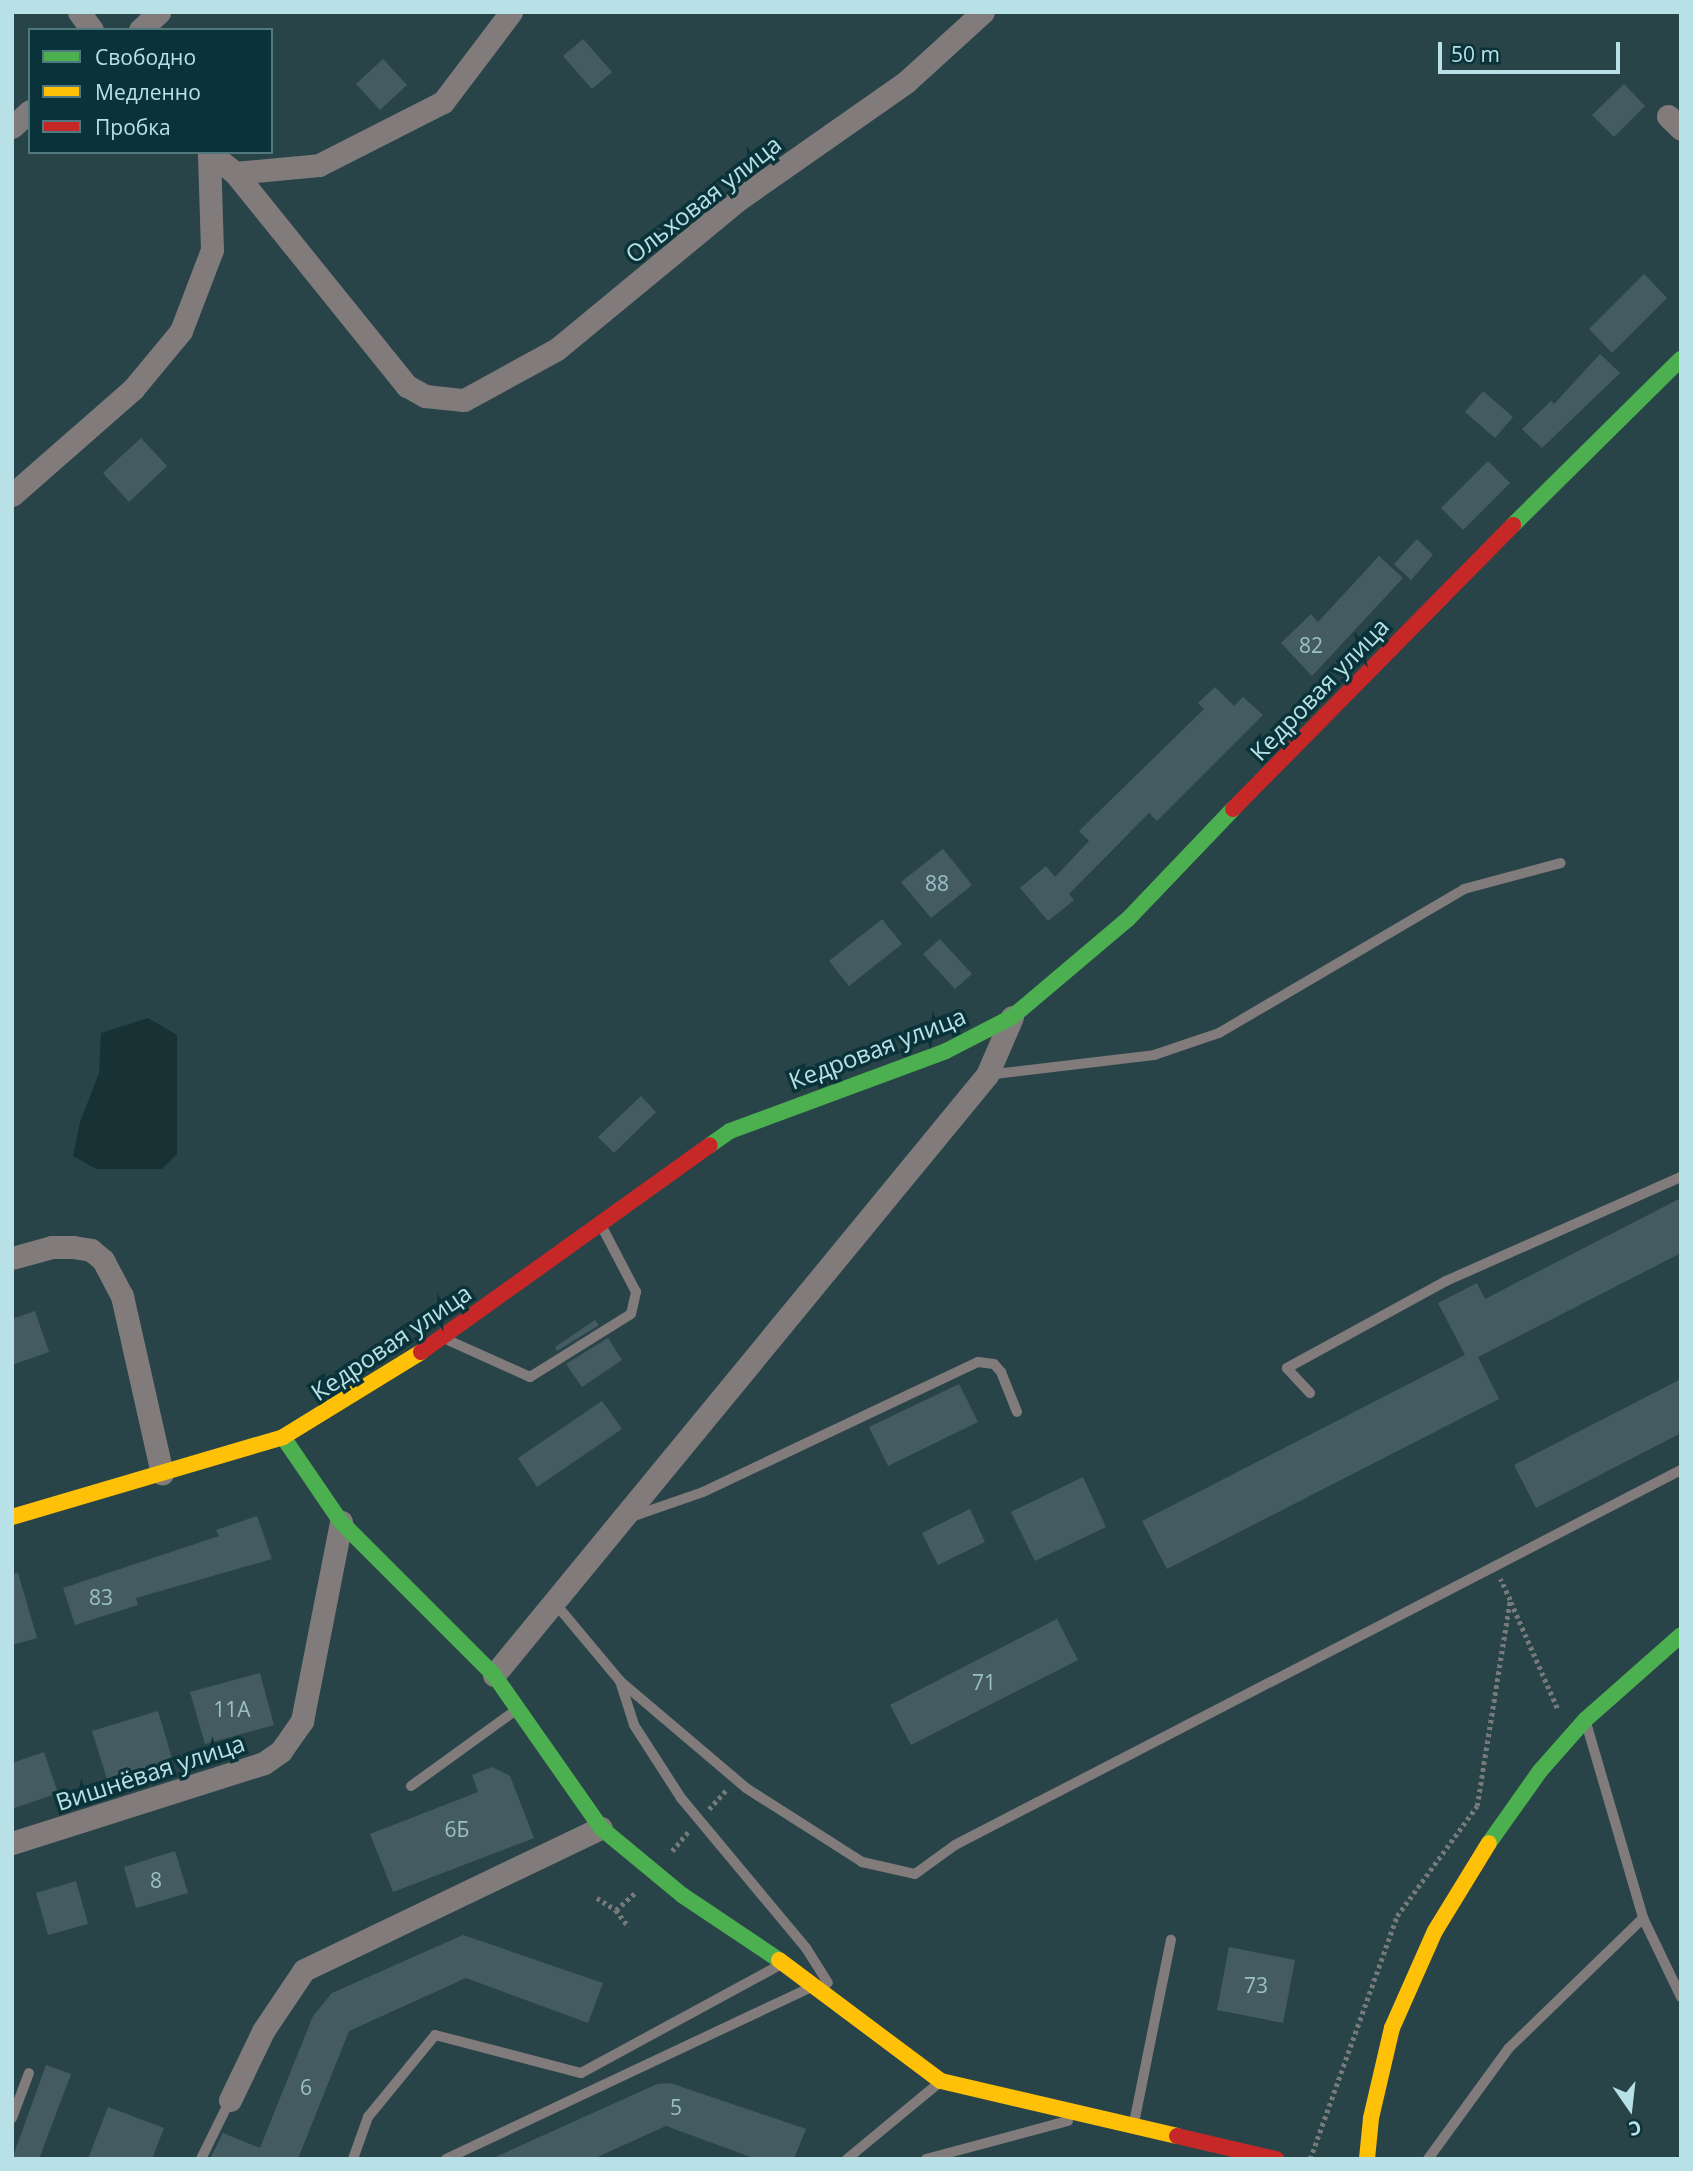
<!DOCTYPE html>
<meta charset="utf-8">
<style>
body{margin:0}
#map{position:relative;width:1693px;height:2171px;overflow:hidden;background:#294448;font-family:"Open Sans",sans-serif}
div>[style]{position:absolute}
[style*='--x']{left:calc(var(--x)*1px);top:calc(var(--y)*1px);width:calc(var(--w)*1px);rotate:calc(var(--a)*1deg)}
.water>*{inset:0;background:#173135}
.building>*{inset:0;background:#445b62}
.path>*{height:4.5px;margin-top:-2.25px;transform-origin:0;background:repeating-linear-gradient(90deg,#767a7b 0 3.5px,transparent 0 7px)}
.lane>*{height:10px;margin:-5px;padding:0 5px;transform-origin:5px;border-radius:5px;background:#827b7b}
.street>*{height:23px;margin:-11.5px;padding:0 11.5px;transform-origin:11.5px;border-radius:11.5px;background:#827b7b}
.fast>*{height:16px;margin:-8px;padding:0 8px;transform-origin:8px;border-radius:8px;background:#4caf50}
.slow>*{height:16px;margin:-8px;padding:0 8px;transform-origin:8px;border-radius:8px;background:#ffc107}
.jam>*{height:16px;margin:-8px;padding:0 8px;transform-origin:8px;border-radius:8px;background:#c62828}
span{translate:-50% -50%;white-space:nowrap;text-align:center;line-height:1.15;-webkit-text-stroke:7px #093338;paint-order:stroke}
.number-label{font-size:21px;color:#9ac0c6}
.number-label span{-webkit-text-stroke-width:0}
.street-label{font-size:24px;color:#b7e1e7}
.frame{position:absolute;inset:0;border:14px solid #b7e1e7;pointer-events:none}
.legend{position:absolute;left:28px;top:28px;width:245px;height:126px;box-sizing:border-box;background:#093338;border:2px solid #4f797e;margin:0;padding:9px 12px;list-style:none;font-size:21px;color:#b7e1e7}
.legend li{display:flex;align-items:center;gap:14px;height:35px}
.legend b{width:35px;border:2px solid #4f797e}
.north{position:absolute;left:1595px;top:2073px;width:70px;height:70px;-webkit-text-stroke:5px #093338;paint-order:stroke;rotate:166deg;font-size:19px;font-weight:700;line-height:28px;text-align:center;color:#b7e1e7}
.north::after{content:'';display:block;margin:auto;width:24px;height:32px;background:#b7e1e7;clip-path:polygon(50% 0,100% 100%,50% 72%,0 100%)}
.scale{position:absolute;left:1438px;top:42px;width:182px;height:32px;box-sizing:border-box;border:4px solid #b7e1e7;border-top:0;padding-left:9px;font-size:21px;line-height:24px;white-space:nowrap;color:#b7e1e7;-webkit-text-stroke:5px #093338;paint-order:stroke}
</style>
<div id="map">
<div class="water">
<i style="clip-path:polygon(148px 1018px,177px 1035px,177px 1154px,162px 1169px,96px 1169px,73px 1156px,80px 1122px,99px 1073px,101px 1033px)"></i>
</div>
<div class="building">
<i style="clip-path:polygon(583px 39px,612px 72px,592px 89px,563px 56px)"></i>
<i style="clip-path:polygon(383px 59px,407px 85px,380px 110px,356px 84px)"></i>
<i style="clip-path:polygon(1624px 84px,1645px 106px,1614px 137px,1592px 115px)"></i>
<i style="clip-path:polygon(1644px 274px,1667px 298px,1612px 353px,1589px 329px)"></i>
<i style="clip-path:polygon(1600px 354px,1620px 373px,1542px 448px,1522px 429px,1551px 401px,1554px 404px)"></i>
<i style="clip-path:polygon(1483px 391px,1513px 417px,1495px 438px,1465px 412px)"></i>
<i style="clip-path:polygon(141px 438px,167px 466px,129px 502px,103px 473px)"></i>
<i style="clip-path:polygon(1488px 461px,1510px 483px,1463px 530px,1441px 508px)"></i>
<i style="clip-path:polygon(1417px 539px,1433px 555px,1411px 580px,1394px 564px)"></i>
<i style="clip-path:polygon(1379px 556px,1403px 578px,1312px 676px,1281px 643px,1311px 614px,1318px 622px)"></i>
<i style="clip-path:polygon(1215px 687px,1234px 706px,1243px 697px,1263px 715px,1157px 821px,1149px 813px,1069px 894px,1074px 900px,1048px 921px,1020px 888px,1046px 866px,1055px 877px,1089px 841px,1079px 831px,1204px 709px,1198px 703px)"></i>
<i style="clip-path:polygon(943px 849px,972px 885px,931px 918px,901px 882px)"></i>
<i style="clip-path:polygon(882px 919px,902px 944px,849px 986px,829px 961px)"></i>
<i style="clip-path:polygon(940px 939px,972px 974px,955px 989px,923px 954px)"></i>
<i style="clip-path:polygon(641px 1096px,656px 1112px,614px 1153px,598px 1137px)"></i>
<i style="clip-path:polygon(1681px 1198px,1681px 1253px,1478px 1357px,1499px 1399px,1167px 1569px,1142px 1521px,1465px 1355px,1438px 1303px,1477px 1283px,1485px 1299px)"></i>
<i style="clip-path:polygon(35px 1311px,49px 1352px,12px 1365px,12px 1319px)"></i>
<i style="clip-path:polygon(595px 1320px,599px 1325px,557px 1351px,555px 1347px)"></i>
<i style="clip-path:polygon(608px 1338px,622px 1360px,582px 1387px,566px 1364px)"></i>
<i style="clip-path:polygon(1681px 1379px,1681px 1433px,1536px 1508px,1514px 1465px)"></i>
<i style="clip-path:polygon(959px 1384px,978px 1422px,888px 1466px,869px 1427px)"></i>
<i style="clip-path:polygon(602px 1401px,622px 1429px,537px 1487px,518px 1458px)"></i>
<i style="clip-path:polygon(1083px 1477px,1106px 1527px,1035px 1561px,1011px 1512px)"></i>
<i style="clip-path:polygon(970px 1509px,985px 1542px,938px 1565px,922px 1533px)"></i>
<i style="clip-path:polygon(257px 1516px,272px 1559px,136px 1598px,138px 1605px,75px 1625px,63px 1588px,219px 1536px,216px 1530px)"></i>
<i style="clip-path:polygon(18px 1573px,37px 1638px,12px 1645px,12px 1574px)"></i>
<i style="clip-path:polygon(1057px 1619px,1078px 1660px,911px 1745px,890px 1705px)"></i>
<i style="clip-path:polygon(260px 1673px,274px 1725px,205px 1744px,190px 1692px)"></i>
<i style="clip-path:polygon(158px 1711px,173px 1762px,108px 1782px,92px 1731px)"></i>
<i style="clip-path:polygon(44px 1752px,58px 1793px,12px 1809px,12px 1763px)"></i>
<i style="clip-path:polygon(492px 1767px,510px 1776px,534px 1838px,393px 1892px,370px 1834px,478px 1792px,472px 1775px)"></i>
<i style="clip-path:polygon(175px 1851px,188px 1893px,136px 1908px,124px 1867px)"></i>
<i style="clip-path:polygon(76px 1881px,88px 1924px,48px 1935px,36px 1893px)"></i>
<i style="clip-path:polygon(463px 1935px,603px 1983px,588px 2023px,466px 1978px,349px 2031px,298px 2159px,210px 2159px,223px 2133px,260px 2148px,313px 2016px,332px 1993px)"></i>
<i style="clip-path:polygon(1229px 1947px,1295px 1960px,1283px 2023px,1217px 2010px)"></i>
<i style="clip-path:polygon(46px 2065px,71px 2074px,39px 2159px,12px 2159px)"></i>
<i style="clip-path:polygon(670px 2083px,806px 2129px,794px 2159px,756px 2159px,666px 2126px,593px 2159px,491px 2159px,657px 2084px)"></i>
<i style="clip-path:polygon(108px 2107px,164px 2128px,152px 2159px,88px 2159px)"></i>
</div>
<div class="path">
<i style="--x:1511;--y:1602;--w:117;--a:66.3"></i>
<i style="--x:709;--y:1809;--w:25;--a:-48"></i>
<i style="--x:672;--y:1851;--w:26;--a:-50"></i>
<i style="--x:597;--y:1898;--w:22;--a:32"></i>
<i style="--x:616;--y:1910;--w:21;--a:53"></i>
<i style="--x:616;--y:1910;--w:27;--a:-42"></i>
<i style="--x:1310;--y:2159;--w:258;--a:-70.3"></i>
<i style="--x:1397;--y:1916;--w:136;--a:-54"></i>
<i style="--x:1477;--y:1806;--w:209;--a:-80.9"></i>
<i style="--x:1510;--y:1600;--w:23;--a:-115"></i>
</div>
<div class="lane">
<i style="--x:987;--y:1075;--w:168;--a:-6.8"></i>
<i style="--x:1154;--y:1055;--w:69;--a:-18.7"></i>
<i style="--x:1219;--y:1033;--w:284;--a:-30.4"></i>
<i style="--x:1464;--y:889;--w:100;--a:-15"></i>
<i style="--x:450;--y:1341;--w:88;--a:24.2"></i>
<i style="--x:530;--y:1377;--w:119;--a:-32"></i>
<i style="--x:631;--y:1314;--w:23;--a:-77"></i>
<i style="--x:636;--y:1292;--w:78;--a:-117.6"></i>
<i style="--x:1310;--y:1393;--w:34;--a:-133"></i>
<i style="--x:1287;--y:1368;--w:181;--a:-28.7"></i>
<i style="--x:1446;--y:1281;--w:257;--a:-23.9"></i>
<i style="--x:631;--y:1517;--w:76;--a:-19.1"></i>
<i style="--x:703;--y:1492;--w:304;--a:-25.3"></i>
<i style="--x:978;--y:1362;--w:16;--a:7"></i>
<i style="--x:994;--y:1364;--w:11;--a:49"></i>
<i style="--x:1001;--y:1372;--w:43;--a:68.2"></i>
<i style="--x:554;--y:1602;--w:103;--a:50.1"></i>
<i style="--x:620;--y:1681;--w:46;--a:72.3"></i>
<i style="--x:634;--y:1725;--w:87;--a:57.2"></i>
<i style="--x:681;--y:1798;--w:195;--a:50.2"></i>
<i style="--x:806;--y:1948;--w:41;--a:57.8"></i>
<i style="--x:620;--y:1681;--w:165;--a:40.3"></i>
<i style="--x:746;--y:1788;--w:138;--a:32.5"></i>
<i style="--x:862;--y:1862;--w:54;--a:12.8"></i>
<i style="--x:915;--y:1874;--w:49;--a:-35.9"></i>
<i style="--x:955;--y:1845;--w:817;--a:-27.32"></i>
<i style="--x:1587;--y:1726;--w:200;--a:73.7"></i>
<i style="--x:1643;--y:1918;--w:88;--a:64.3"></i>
<i style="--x:411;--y:1786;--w:130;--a:-35.9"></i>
<i style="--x:12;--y:2118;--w:48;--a:-69.3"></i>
<i style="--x:1134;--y:2123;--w:187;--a:-78.6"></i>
<i style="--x:201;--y:2159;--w:66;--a:-63.8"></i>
<i style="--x:353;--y:2159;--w:45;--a:-70.3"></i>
<i style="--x:368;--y:2117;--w:106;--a:-50.7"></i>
<i style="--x:435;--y:2035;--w:151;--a:14.6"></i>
<i style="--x:581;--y:2073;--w:224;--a:-28.5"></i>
<i style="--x:446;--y:2159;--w:400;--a:-25.2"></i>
<i style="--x:847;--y:2159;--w:119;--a:-39.6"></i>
<i style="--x:926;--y:2159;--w:147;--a:-15"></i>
<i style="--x:1428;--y:2159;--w:137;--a:-53.9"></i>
<i style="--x:1509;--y:2048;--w:187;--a:-44.1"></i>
</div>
<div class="street">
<i style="--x:79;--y:12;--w:22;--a:54"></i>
<i style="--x:140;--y:30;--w:26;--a:-43"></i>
<i style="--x:1668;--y:116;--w:18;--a:45"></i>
<i style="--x:12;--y:127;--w:24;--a:-42"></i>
<i style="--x:209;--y:152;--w:33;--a:39"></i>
<i style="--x:235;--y:173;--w:274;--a:51.1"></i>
<i style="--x:407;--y:386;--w:21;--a:29"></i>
<i style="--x:425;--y:396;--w:39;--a:6"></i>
<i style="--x:464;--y:400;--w:106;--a:-28.7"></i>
<i style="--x:557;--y:349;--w:236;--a:-39.5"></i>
<i style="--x:739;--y:199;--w:204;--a:-35"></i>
<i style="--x:906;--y:82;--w:104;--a:-42.3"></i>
<i style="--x:235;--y:173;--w:84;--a:-5.4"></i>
<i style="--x:319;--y:165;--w:139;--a:-26.9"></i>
<i style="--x:443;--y:102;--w:113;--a:-52.9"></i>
<i style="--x:12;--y:495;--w:161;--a:-41.2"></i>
<i style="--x:133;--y:389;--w:75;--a:-50.4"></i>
<i style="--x:181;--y:331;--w:87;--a:-69.1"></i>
<i style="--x:212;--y:250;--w:98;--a:-91.8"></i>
<i style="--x:12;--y:1258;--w:41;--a:-15.4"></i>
<i style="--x:52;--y:1247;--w:21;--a:0"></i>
<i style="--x:73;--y:1247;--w:18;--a:9"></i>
<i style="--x:91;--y:1250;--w:16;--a:40"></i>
<i style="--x:103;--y:1260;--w:41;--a:62.2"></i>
<i style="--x:122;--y:1296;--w:182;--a:77.3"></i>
<i style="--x:494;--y:1675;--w:777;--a:-50.59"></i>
<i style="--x:987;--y:1075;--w:63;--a:-66.7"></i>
<i style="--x:12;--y:1843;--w:264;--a:-17.6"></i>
<i style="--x:264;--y:1763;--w:21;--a:-35"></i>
<i style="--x:281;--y:1751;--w:37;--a:-55"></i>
<i style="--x:302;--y:1721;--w:203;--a:-78.9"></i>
<i style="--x:230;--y:2100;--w:76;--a:-64.4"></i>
<i style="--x:263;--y:2031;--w:73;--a:-56.1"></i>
<i style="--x:304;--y:1970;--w:329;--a:-25.6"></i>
</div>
<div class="fast">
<i style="--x:1513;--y:525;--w:236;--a:-44.7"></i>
<i style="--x:710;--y:1145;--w:24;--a:-35"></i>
<i style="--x:730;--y:1131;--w:230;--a:-20.3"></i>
<i style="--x:946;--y:1051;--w:74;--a:-27.3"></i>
<i style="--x:1012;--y:1017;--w:152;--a:-40.2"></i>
<i style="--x:1128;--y:919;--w:152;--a:-46.3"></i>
<i style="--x:283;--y:1437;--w:103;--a:55.7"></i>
<i style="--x:341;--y:1522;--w:216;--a:45"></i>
<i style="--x:494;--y:1675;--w:187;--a:55"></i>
<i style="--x:601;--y:1828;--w:105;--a:39.6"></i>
<i style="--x:682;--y:1895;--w:117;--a:33.8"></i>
<i style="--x:1489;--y:1843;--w:88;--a:-54.7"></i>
<i style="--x:1540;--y:1771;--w:68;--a:-48.6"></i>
<i style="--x:1585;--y:1720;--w:128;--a:-41.5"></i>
</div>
<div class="slow">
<i style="--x:12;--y:1517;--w:283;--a:-16.4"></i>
<i style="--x:283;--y:1437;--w:162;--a:-31.6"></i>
<i style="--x:779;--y:1960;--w:202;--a:36.8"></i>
<i style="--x:941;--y:2081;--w:242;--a:13.1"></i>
<i style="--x:1367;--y:2159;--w:41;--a:-84.4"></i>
<i style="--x:1371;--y:2118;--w:92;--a:-76.9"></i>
<i style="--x:1392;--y:2028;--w:106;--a:-66.1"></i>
<i style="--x:1435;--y:1931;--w:103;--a:-58.5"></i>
</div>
<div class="jam">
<i style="--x:1233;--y:809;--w:399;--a:-45.4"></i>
<i style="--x:421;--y:1352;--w:355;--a:-35.6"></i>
<i style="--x:1177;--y:2136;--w:102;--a:13.1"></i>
</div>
<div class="number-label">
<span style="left:1311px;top:645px">82</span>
<span style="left:937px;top:883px">88</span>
<span style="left:101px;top:1597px">83</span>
<span style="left:984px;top:1682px">71</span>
<span style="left:232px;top:1709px">11А</span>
<span style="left:457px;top:1829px">6Б</span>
<span style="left:156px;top:1880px">8</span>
<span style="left:1256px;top:1985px">73</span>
<span style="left:306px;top:2087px">6</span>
<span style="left:676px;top:2107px">5</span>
</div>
<div class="street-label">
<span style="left:703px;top:199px;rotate:-38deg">Ольховая улица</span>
<span style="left:1319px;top:689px;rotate:-46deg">Кедровая улица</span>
<span style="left:877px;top:1048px;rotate:-21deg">Кедровая улица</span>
<span style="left:391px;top:1342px;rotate:-34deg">Кедровая улица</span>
<span style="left:150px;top:1772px;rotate:-18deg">Вишнёвая улица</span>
</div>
<div class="frame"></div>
<ul class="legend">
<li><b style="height:9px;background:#4caf50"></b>Свободно</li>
<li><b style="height:9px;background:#ffc107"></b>Медленно</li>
<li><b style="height:9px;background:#c62828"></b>Пробка</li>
</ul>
<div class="north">С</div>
<div class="scale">50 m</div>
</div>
